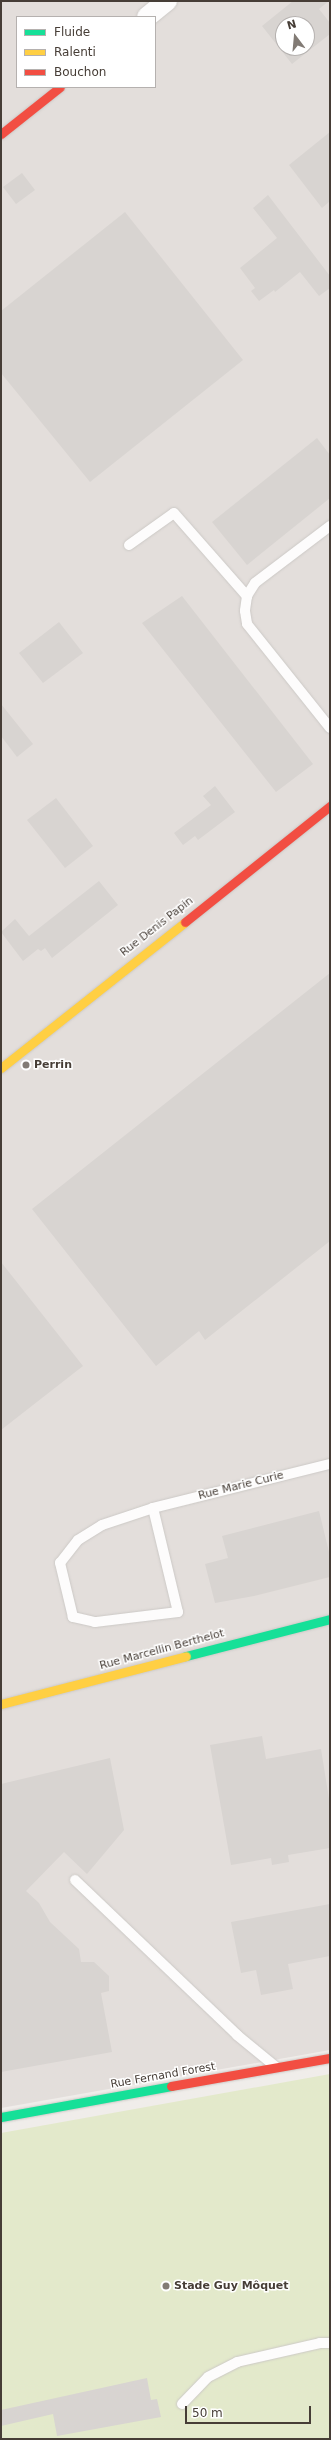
<!DOCTYPE html>
<meta charset="utf-8">
<style>
body{margin:0}
#map{position:relative;width:331px;height:2440px;overflow:hidden;background:#f0edea;font-family:"DejaVu Sans",sans-serif}
div>[style]{position:absolute}
[style*='--x']{left:calc(var(--x)*1px);top:calc(var(--y)*1px);width:calc(var(--w)*1px);rotate:calc(var(--a)*1deg)}
.industrial>*{inset:0;background:#e3dedb}
.green>*{inset:0;background:#e3e9cb}
.building>*{inset:0;background:#d8d4d1}
.roads{filter:drop-shadow(0 0 1px #ccc9c6) drop-shadow(0 0 1px #ccc9c6)}
.lane>*{height:10px;margin:-5px;padding:0 5px;transform-origin:5px;border-radius:5px;background:#fdfcfc}
.street>*{height:20px;margin:-10px;padding:0 10px;transform-origin:10px;border-radius:10px;background:#fdfcfc}
.fast>*{height:9px;margin:-4.5px;padding:0 4.5px;transform-origin:4.5px;border-radius:4.5px;background:#16e098}
.slow>*{height:9px;margin:-4.5px;padding:0 4.5px;transform-origin:4.5px;border-radius:4.5px;background:#ffcf43}
.jam>*{height:9px;margin:-4.5px;padding:0 4.5px;transform-origin:4.5px;border-radius:4.5px;background:#f24e42}
.dots>*{width:11px;height:11px;translate:-50% -50%;box-sizing:border-box;border:2px solid #fff;border-radius:50%}
span{translate:-50% -50%;white-space:nowrap;text-align:center;line-height:1.15;-webkit-text-stroke:3px #fff;paint-order:stroke}
.street-label{font-size:11px;color:#463d36}
.poi-label{font-size:11px;color:#463d36;font-weight:700}
.left{translate:0 -50%;text-align:left}
.frame{position:absolute;inset:0;border:2px solid #463d36;pointer-events:none}
.legend{position:absolute;left:16px;top:16px;width:140px;height:72px;box-sizing:border-box;background:#fff;border:1px solid #b5b1af;margin:0;padding:5px 7px;list-style:none;font-size:12px;color:#463d36}
.legend li{display:flex;align-items:center;gap:8px;height:20px}
.legend b{width:20px;border:1px solid #b5b1af}
.north{position:absolute;left:275px;top:16px;width:40px;height:40px;box-sizing:border-box;background:#fff;border:1px solid #b5b1af;border-radius:50%;rotate:344deg;font-size:11px;font-weight:700;line-height:16px;text-align:center;color:#463d36}
.north::after{content:'';display:block;margin:auto;width:14px;height:18px;background:#827b75;clip-path:polygon(50% 0,100% 100%,50% 72%,0 100%)}
.scale{position:absolute;left:185px;top:2406px;width:126px;height:18px;box-sizing:border-box;border:2px solid #463d36;border-top:0;padding-left:5px;font-size:12px;line-height:14px;white-space:nowrap;color:#463d36;-webkit-text-stroke:3px #fff;paint-order:stroke}
</style>
<div id="map">
<div class="industrial">
<i style="clip-path:polygon(evenodd,1px 1px,330px 1px,330px 2050px,1px 2108px,1px 1px,17px 17px,155px 17px,155px 87px,17px 87px,17px 17px,1px 1px,283px 24px,307px 24px,307px 48px,283px 48px,283px 24px)"></i>
</div>
<div class="green">
<i style="clip-path:polygon(330px 2074px,330px 2439px,1px 2439px,1px 2133px)"></i>
</div>
<div class="building">
<i style="clip-path:polygon(evenodd,293px 1px,329px 1px,319px 9px,330px 23px,330px 34px,292px 64px,262px 26px,293px 1px,283px 24px,307px 24px,307px 48px,283px 48px,283px 24px)"></i>
<i style="clip-path:polygon(330px 132px,330px 201px,322px 208px,289px 165px)"></i>
<i style="clip-path:polygon(22px 173px,35px 190px,16px 204px,3px 187px)"></i>
<i style="clip-path:polygon(268px 195px,330px 276px,330px 288px,319px 296px,300px 272px,275px 292px,274px 290px,259px 301px,251px 291px,255px 288px,240px 268px,277px 238px,253px 208px)"></i>
<i style="clip-path:polygon(125px 212px,243px 360px,90px 482px,1px 373px,1px 311px)"></i>
<i style="clip-path:polygon(317px 438px,330px 455px,330px 498px,247px 565px,212px 522px)"></i>
<i style="clip-path:polygon(182px 596px,313px 764px,276px 792px,142px 623px)"></i>
<i style="clip-path:polygon(59px 622px,83px 653px,43px 683px,19px 653px)"></i>
<i style="clip-path:polygon(1px 704px,33px 744px,17px 757px,1px 736px)"></i>
<i style="clip-path:polygon(215px 786px,235px 812px,198px 840px,195px 836px,183px 845px,174px 833px,211px 805px,203px 796px)"></i>
<i style="clip-path:polygon(56px 798px,93px 846px,65px 868px,27px 820px)"></i>
<i style="clip-path:polygon(99px 881px,118px 905px,52px 958px,45px 948px,41px 951px,38px 949px,23px 961px,1px 932px,15px 919px,29px 936px)"></i>
<i style="clip-path:polygon(330px 973px,330px 1241px,205px 1340px,199px 1331px,156px 1366px,32px 1209px)"></i>
<i style="clip-path:polygon(1px 1262px,83px 1366px,1px 1430px)"></i>
<i style="clip-path:polygon(319px 1511px,330px 1556px,330px 1577px,254px 1596px,215px 1603px,205px 1564px,228px 1558px,222px 1536px)"></i>
<i style="clip-path:polygon(262px 1736px,266px 1759px,321px 1749px,330px 1805px,330px 1848px,288px 1855px,289px 1862px,272px 1865px,271px 1858px,231px 1865px,210px 1745px)"></i>
<i style="clip-path:polygon(110px 1758px,124px 1830px,87px 1874px,64px 1852px,26px 1891px,39px 1903px,50px 1922px,79px 1949px,81px 1962px,94px 1962px,109px 1976px,109px 1991px,101px 1993px,112px 2052px,1px 2072px,1px 1784px)"></i>
<i style="clip-path:polygon(330px 1904px,330px 1956px,288px 1964px,293px 1989px,261px 1995px,256px 1970px,241px 1973px,231px 1922px)"></i>
<i style="clip-path:polygon(147px 2378px,151px 2400px,157px 2399px,161px 2417px,57px 2436px,53px 2414px,1px 2426px,1px 2410px)"></i>
</div>
<div class="roads">
<div class="lane">
<i style="--x:330;--y:526;--w:94;--a:142.8"></i>
<i style="--x:255;--y:583;--w:15;--a:122"></i>
<i style="--x:247;--y:596;--w:15;--a:98"></i>
<i style="--x:245;--y:611;--w:13;--a:81"></i>
<i style="--x:247;--y:624;--w:133;--a:51.4"></i>
<i style="--x:129;--y:545;--w:55;--a:-35.4"></i>
<i style="--x:174;--y:513;--w:111;--a:48.7"></i>
<i style="--x:153;--y:1508;--w:107;--a:76.5"></i>
<i style="--x:178;--y:1612;--w:84;--a:173.1"></i>
<i style="--x:95;--y:1622;--w:23;--a:-167"></i>
<i style="--x:73;--y:1617;--w:56;--a:-103.5"></i>
<i style="--x:60;--y:1563;--w:29;--a:-52"></i>
<i style="--x:78;--y:1540;--w:28;--a:-32"></i>
<i style="--x:102;--y:1525;--w:54;--a:-18.4"></i>
<i style="--x:153;--y:1508;--w:182;--a:-14"></i>
<i style="--x:75;--y:1880;--w:224;--a:43.7"></i>
<i style="--x:237;--y:2035;--w:50;--a:39.4"></i>
<i style="--x:182;--y:2404;--w:37;--a:-46"></i>
<i style="--x:208;--y:2377;--w:33;--a:-27"></i>
<i style="--x:237;--y:2362;--w:85;--a:-12.9"></i>
<i style="--x:320;--y:2343;--w:10;--a:0"></i>
</div>
<div class="street">
<i style="--x:147;--y:17;--w:26;--a:-39"></i>
</div>
<div class="fast">
<i style="--x:186;--y:1656;--w:149;--a:-14.4"></i>
<i style="--x:1;--y:2117;--w:173;--a:-10.3"></i>
</div>
<div class="slow">
<i style="--x:1;--y:1068;--w:235;--a:-38.4"></i>
<i style="--x:1;--y:1704;--w:191;--a:-14.5"></i>
</div>
<div class="jam">
<i style="--x:1;--y:134;--w:75;--a:-38.5"></i>
<i style="--x:185;--y:922;--w:186;--a:-38.7"></i>
<i style="--x:171;--y:2086;--w:161;--a:-10"></i>
</div>
</div>
<div class="dots">
<i style="left:26px;top:1065px;background:#827b75"></i>
<i style="left:166px;top:2286px;background:#827b75"></i>
</div>
<div class="street-label">
<span style="left:157px;top:927px;rotate:-38deg">Rue Denis Papin</span>
<span style="left:241px;top:1486px;rotate:-14deg">Rue Marie Curie</span>
<span style="left:162px;top:1650px;rotate:-15deg">Rue Marcellin Berthelot</span>
<span style="left:163px;top:2076px;rotate:-10deg">Rue Fernand Forest</span>
</div>
<div class="poi-label">
<span class="left" style="left:34px;top:1065px">Perrin</span>
<span class="left" style="left:174px;top:2286px">Stade Guy Môquet</span>
</div>
<div class="frame"></div>
<ul class="legend">
<li><b style="height:5px;background:#16e098"></b>Fluide</li>
<li><b style="height:5px;background:#ffcf43"></b>Ralenti</li>
<li><b style="height:5px;background:#f24e42"></b>Bouchon</li>
</ul>
<div class="north">N</div>
<div class="scale">50 m</div>
</div>
